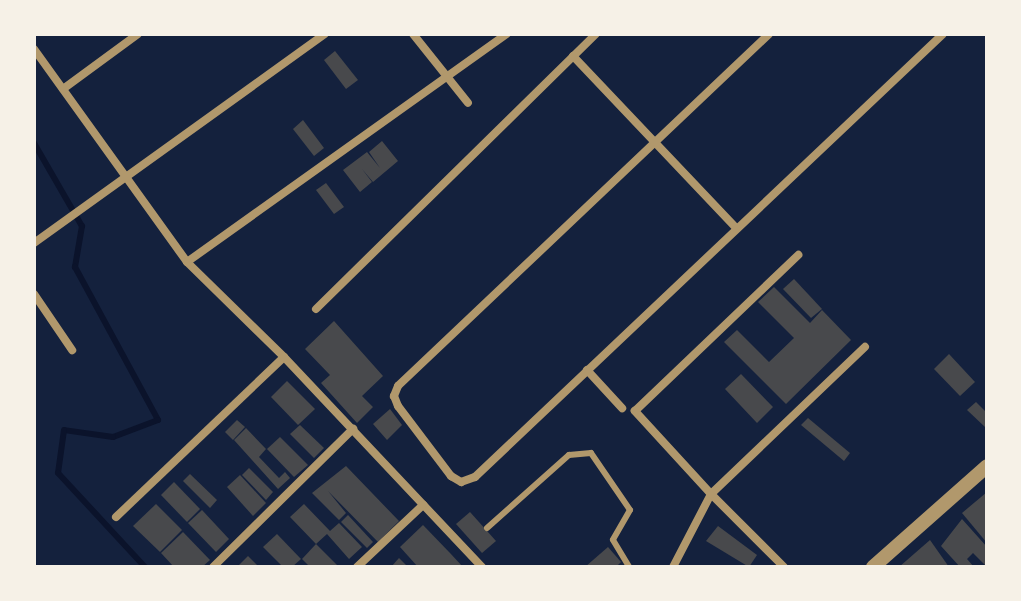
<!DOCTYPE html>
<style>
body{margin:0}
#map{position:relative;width:1021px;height:601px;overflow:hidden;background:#14213d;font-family:Barlow,sans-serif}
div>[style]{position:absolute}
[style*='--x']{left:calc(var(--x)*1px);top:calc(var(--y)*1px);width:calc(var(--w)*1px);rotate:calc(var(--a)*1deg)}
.stream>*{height:6px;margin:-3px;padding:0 3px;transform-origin:3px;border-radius:3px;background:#0b132b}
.building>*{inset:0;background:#48494c}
.service>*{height:6px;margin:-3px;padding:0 3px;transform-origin:3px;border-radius:3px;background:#b1986c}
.minor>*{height:8px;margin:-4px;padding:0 4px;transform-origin:4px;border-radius:4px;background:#b1986c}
.tertiary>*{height:14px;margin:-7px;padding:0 7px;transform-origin:7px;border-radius:7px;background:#b1986c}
span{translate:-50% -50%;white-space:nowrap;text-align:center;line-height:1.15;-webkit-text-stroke:8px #f6f1e7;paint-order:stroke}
.frame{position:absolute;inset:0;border:36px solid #f6f1e7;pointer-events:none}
</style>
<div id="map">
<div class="stream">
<i style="--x:34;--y:143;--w:96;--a:60"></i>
<i style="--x:82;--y:226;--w:42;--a:99.7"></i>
<i style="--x:75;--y:267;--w:174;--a:61.5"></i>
<i style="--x:158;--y:420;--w:48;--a:159.3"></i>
<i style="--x:113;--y:437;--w:49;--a:-171.9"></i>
<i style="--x:64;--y:430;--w:43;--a:97.9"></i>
<i style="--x:58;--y:473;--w:128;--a:47.2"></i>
</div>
<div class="building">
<i style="clip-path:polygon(335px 51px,358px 80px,346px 89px,324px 60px)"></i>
<i style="clip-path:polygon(303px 120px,324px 148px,314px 156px,293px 129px)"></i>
<i style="clip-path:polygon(382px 141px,398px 161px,373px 182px,362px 169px,372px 182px,360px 192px,343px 170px,367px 152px,380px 168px,369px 152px)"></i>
<i style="clip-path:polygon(326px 183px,344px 207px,334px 214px,316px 190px)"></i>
<i style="clip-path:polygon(794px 279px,822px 309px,811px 318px,783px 289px)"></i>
<i style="clip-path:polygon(774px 287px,810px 323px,822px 310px,851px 340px,786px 404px,724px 342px,737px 330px,769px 362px,794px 338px,758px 302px)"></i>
<i style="clip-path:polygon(334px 321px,383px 376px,362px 396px,373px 407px,357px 423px,321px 383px,330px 375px,305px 349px)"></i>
<i style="clip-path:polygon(949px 354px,975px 382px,960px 396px,934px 369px)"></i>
<i style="clip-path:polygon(741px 374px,773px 407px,757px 423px,725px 389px)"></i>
<i style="clip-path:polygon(287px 381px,315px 409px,298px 425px,271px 397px)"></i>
<i style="clip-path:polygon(976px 402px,987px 413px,985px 427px,967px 410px)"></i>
<i style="clip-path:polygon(390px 409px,402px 425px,387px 440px,373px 424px)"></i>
<i style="clip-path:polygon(808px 418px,850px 453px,844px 461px,801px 425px)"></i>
<i style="clip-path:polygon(237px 420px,245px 427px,233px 440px,225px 432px)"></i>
<i style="clip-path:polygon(300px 425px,324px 448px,314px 458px,290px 434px)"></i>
<i style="clip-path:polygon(246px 428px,266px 449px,259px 457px,279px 478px,285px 472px,290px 478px,278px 489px,234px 440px)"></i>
<i style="clip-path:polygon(280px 437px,308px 465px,294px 477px,267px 449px)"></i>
<i style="clip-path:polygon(346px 466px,399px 521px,378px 542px,328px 491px,346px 513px,339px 520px,312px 493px)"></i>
<i style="clip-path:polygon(249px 468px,273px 492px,266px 500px,242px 475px)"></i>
<i style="clip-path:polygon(190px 474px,217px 500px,210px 508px,183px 481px)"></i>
<i style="clip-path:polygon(240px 475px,266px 503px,253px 516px,227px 487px)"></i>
<i style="clip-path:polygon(174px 482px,200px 509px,187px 522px,161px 495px)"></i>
<i style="clip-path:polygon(987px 492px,987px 543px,962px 513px)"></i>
<i style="clip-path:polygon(156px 504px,182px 530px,160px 552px,133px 526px)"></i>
<i style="clip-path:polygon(304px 504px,330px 531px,339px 523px,362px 547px,349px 559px,327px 534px,316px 544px,290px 517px)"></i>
<i style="clip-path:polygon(202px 510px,229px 539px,216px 552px,188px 523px)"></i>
<i style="clip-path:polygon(470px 512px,496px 541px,482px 553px,456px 524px)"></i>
<i style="clip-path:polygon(348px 515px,373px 542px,367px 548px,341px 522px)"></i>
<i style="clip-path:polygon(962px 519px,987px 547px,987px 567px,973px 553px,967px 559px,974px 567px,960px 567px,941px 546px)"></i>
<i style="clip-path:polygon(423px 525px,450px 553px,463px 567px,418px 567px,400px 547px)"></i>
<i style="clip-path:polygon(718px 526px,757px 555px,749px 567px,706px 541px)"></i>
<i style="clip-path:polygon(183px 532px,210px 560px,202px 567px,174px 567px,161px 553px)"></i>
<i style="clip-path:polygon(277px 534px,301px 559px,292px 567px,283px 567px,263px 547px)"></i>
<i style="clip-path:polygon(930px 540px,949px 567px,899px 567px)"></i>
<i style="clip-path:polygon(316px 544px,339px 567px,310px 567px,302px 559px)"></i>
<i style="clip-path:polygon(608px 547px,621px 562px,616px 567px,585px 567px)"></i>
<i style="clip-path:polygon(248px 556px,259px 567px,237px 567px)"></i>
<i style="clip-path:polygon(399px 558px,408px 567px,391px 567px)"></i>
</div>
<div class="service">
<i style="--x:487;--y:528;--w:110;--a:-41.7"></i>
<i style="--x:569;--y:455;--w:22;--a:-5"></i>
<i style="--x:591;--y:453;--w:69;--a:55.6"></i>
<i style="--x:630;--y:510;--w:34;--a:120"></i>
<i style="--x:613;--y:540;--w:31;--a:59"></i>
</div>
<div class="minor">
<i style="--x:413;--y:34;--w:88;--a:51.4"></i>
<i style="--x:769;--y:34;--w:511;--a:136.51"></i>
<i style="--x:398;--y:386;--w:11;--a:112"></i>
<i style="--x:394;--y:396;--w:11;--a:68"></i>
<i style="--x:398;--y:406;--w:88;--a:52.9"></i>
<i style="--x:451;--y:476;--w:12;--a:31"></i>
<i style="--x:461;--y:482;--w:15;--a:-20"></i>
<i style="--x:475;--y:477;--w:644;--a:-43.43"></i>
<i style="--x:34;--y:49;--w:262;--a:54.3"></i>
<i style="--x:187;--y:262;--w:136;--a:44.4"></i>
<i style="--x:573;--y:56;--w:237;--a:46.5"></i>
<i style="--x:63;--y:89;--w:93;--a:-36.3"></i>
<i style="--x:34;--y:243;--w:358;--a:-35.7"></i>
<i style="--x:187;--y:262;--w:393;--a:-35.5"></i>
<i style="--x:34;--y:294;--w:68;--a:55.8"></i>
<i style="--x:316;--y:309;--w:392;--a:-44.5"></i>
<i style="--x:587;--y:370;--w:52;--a:47.4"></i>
<i style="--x:116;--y:517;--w:232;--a:-43.6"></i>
<i style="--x:284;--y:357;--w:289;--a:46.7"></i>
<i style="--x:213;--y:567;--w:197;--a:-44.6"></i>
<i style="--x:357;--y:567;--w:91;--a:-43.2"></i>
<i style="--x:673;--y:567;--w:82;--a:-62.5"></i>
<i style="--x:711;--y:494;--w:113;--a:-132.5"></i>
<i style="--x:635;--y:411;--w:226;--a:-43.7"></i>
<i style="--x:784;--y:567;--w:103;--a:-135"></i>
<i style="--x:711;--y:494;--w:213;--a:-43.7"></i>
</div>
<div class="tertiary">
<i style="--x:873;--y:567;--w:152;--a:-41.5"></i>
</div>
<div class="frame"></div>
</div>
